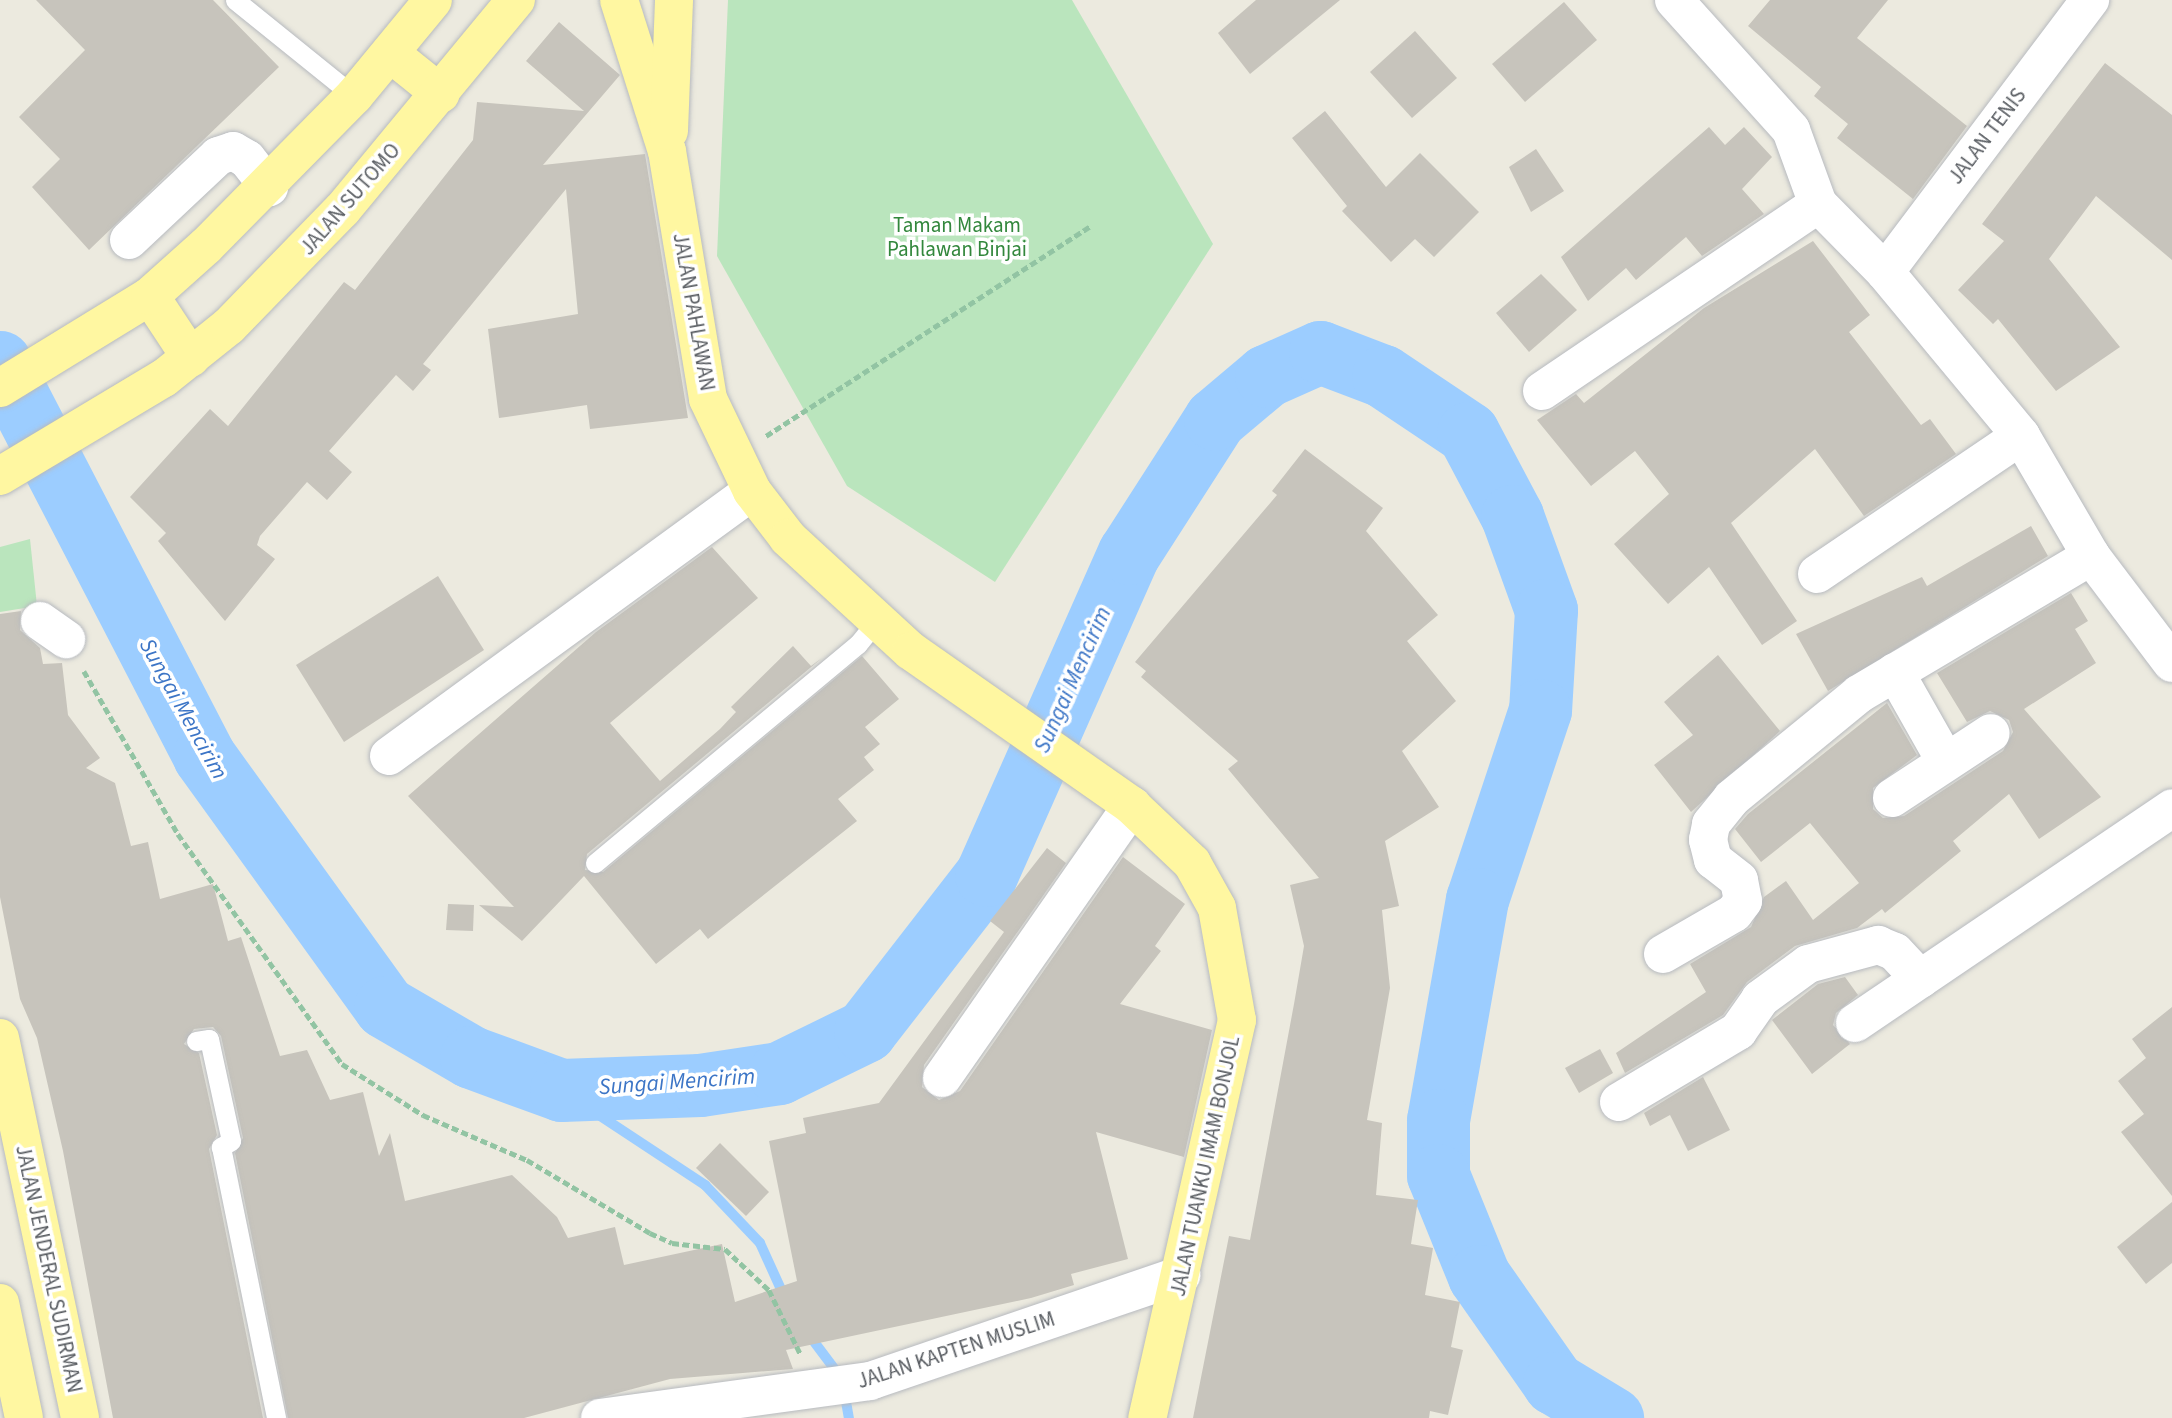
<!DOCTYPE html>
<style>
body{margin:0}
#map{position:relative;width:2172px;height:1418px;overflow:hidden;background:#eceadf;font-family:"Source Sans 3",sans-serif}
div>[style]{position:absolute}
[style*='--x']{left:calc(var(--x)*1px);top:calc(var(--y)*1px);width:calc(var(--w)*1px);rotate:calc(var(--a)*1deg)}
.green>*{inset:0;background:#bae5bd}
.stream>*{height:10px;margin:-5px;padding:0 5px;transform-origin:5px;border-radius:5px;background:#9ccdff}
.river>*{height:63px;margin:-31.5px;padding:0 31.5px;transform-origin:31.5px;border-radius:31.5px;background:#9ccdff}
.building>*{inset:0;background:#c7c4bc}
.path>*{height:4.5px;margin-top:-2.25px;transform-origin:0;background:repeating-linear-gradient(90deg,#92c4a3 0 7px,transparent 0 10.5px)}
.roads{filter:drop-shadow(0 0 2px #b7babf) drop-shadow(0 0 2px #b7babf)}
.lane>*{height:19px;margin:-9.5px;padding:0 9.5px;transform-origin:9.5px;border-radius:9.5px;background:#fff}
.street>*{height:38px;margin:-19px;padding:0 19px;transform-origin:19px;border-radius:19px;background:#fff}
.secondary>*{height:38px;margin:-19px;padding:0 19px;transform-origin:19px;border-radius:19px;background:#fff}
.primary>*{height:38px;margin:-19px;padding:0 19px;transform-origin:19px;border-radius:19px;background:#fff7a1}
span{translate:-50% -50%;white-space:nowrap;text-align:center;line-height:1.15;-webkit-text-stroke:7px #fff;paint-order:stroke}
.street-label{font-size:21px;color:#585c61}
.park-label{font-size:21px;color:#32873c}
.water-label{font-size:23px;color:#3c75c6;font-style:italic}
</style>
<div id="map">
<div class="green">
<i style="clip-path:polygon(728px 0,1072px 0,1213px 244px,995px 582px,847px 486px,717px 256px)"></i>
<i style="clip-path:polygon(30px 539px,37px 606px,0 612px,0 547px)"></i>
</div>
<div class="stream">
<i style="--x:561;--y:1090;--w:173;--a:33.4"></i>
<i style="--x:705;--y:1185;--w:80;--a:46.5"></i>
<i style="--x:760;--y:1243;--w:60;--a:65.6"></i>
<i style="--x:809;--y:1335;--w:55;--a:53.1"></i>
<i style="--x:842;--y:1379;--w:40;--a:80"></i>
</div>
<div class="river">
<i style="--x:0;--y:362;--w:444;--a:62.6"></i>
<i style="--x:204;--y:756;--w:309;--a:54.2"></i>
<i style="--x:385;--y:1007;--w:99;--a:30.2"></i>
<i style="--x:471;--y:1057;--w:96;--a:20.1"></i>
<i style="--x:561;--y:1090;--w:139;--a:-2.1"></i>
<i style="--x:700;--y:1085;--w:80;--a:-8.6"></i>
<i style="--x:779;--y:1073;--w:96;--a:-26"></i>
<i style="--x:865;--y:1031;--w:197;--a:-52.2"></i>
<i style="--x:986;--y:875;--w:352;--a:-66.1"></i>
<i style="--x:1129;--y:553;--w:159;--a:-57.3"></i>
<i style="--x:1215;--y:419;--w:67;--a:-40.1"></i>
<i style="--x:1266;--y:376;--w:59;--a:-24"></i>
<i style="--x:1320;--y:352;--w:67;--a:20.9"></i>
<i style="--x:1383;--y:376;--w:102;--a:33.8"></i>
<i style="--x:1468;--y:433;--w:94;--a:62.1"></i>
<i style="--x:1512;--y:516;--w:100;--a:70.1"></i>
<i style="--x:1546;--y:610;--w:100;--a:93.4"></i>
<i style="--x:1540;--y:710;--w:199;--a:108.4"></i>
<i style="--x:1477;--y:899;--w:224;--a:100"></i>
<i style="--x:1438;--y:1120;--w:55;--a:90"></i>
<i style="--x:1438;--y:1175;--w:109;--a:67.9"></i>
<i style="--x:1479;--y:1276;--w:131;--a:55"></i>
<i style="--x:1554;--y:1383;--w:68;--a:31.1"></i>
</div>
<div class="building">
<i style="clip-path:polygon(36px 0,213px 0,279px 67px,89px 250px,32px 187px,60px 159px,19px 117px,85px 50px)"></i>
<i style="clip-path:polygon(1256px 0,1340px 0,1250px 74px,1218px 33px)"></i>
<i style="clip-path:polygon(1770px 0,1888px 0,1857px 38px,1967px 126px,1913px 199px,1837px 138px,1848px 124px,1814px 96px,1821px 87px,1748px 26px)"></i>
<i style="clip-path:polygon(1564px 2px,1597px 40px,1525px 102px,1492px 64px)"></i>
<i style="clip-path:polygon(559px 22px,620px 75px,543px 165px,645px 154px,688px 418px,590px 429px,587px 405px,499px 418px,488px 329px,578px 314px,566px 189px,423px 364px,431px 370px,413px 391px,396px 375px,329px 451px,352px 472px,327px 500px,307px 482px,260px 536px,257px 545px,275px 559px,225px 621px,158px 541px,166px 533px,130px 497px,210px 409px,228px 426px,344px 282px,355px 290px,473px 140px,477px 102px,584px 111px,526px 61px)"></i>
<i style="clip-path:polygon(1415px 31px,1457px 78px,1412px 118px,1370px 72px)"></i>
<i style="clip-path:polygon(2105px 63px,2172px 115px,2172px 260px,2096px 196px,2049px 259px,2120px 347px,2056px 391px,1998px 319px,1993px 324px,1958px 290px,2004px 241px,1982px 224px)"></i>
<i style="clip-path:polygon(1325px 111px,1386px 187px,1420px 153px,1479px 212px,1434px 257px,1415px 239px,1391px 262px,1342px 211px,1347px 206px,1292px 138px)"></i>
<i style="clip-path:polygon(1709px 127px,1725px 145px,1744px 127px,1772px 157px,1742px 189px,1764px 214px,1702px 256px,1686px 237px,1636px 280px,1626px 268px,1588px 301px,1561px 257px)"></i>
<i style="clip-path:polygon(1536px 149px,1564px 191px,1531px 212px,1509px 167px)"></i>
<i style="clip-path:polygon(1813px 241px,1870px 315px,1849px 332px,1921px 425px,1930px 419px,1956px 454px,1864px 516px,1815px 449px,1731px 523px,1797px 621px,1762px 645px,1709px 567px,1668px 604px,1614px 544px,1669px 494px,1635px 451px,1591px 486px,1537px 420px,1576px 394px,1584px 403px,1704px 308px)"></i>
<i style="clip-path:polygon(1541px 274px,1577px 310px,1529px 352px,1496px 313px)"></i>
<i style="clip-path:polygon(1305px 449px,1383px 508px,1366px 531px,1438px 615px,1407px 641px,1456px 701px,1402px 751px,1439px 807px,1385px 841px,1399px 906px,1382px 910px,1390px 988px,1367px 1120px,1382px 1123px,1376px 1195px,1418px 1200px,1411px 1244px,1433px 1248px,1425px 1295px,1460px 1302px,1451px 1347px,1463px 1350px,1448px 1415px,1430px 1411px,1429px 1418px,1193px 1418px,1229px 1236px,1250px 1240px,1294px 1004px,1304px 946px,1290px 885px,1319px 878px,1228px 769px,1238px 761px,1141px 677px,1146px 671px,1135px 662px,1277px 495px,1272px 491px)"></i>
<i style="clip-path:polygon(2031px 526px,2048px 556px,1828px 691px,1796px 634px,1922px 577px,1927px 586px)"></i>
<i style="clip-path:polygon(712px 547px,758px 598px,610px 723px,660px 781px,720px 729px,736px 712px,731px 707px,793px 646px,811px 666px,822px 658px,587px 854px,585px 870px,603px 872px,862px 656px,899px 699px,865px 727px,880px 744px,864px 757px,874px 770px,838px 799px,857px 821px,708px 939px,700px 929px,656px 964px,584px 876px,522px 941px,479px 905px,514px 907px,408px 796px,596px 632px)"></i>
<i style="clip-path:polygon(438px 576px,484px 650px,344px 742px,296px 665px)"></i>
<i style="clip-path:polygon(2071px 593px,2088px 621px,2075px 629px,2096px 663px,2024px 709px,2101px 797px,2039px 839px,2009px 794px,1953px 841px,1961px 851px,1885px 913px,1882px 909px,1857px 928px,1795px 946px,1747px 982px,1723px 1015px,1625px 1073px,1616px 1053px,1706px 992px,1690px 964px,1751px 927px,1764px 897px,1786px 881px,1813px 920px,1859px 883px,1810px 823px,1761px 862px,1735px 829px,1748px 814px,1887px 703px,1917px 755px,1873px 788px,1873px 809px,1883px 818px,1904px 816px,2003px 751px,2013px 732px,2009px 720px,1990px 711px,1967px 722px,1937px 673px)"></i>
<i style="clip-path:polygon(21px 611px,20px 630px,40px 648px,43px 664px,62px 663px,68px 715px,100px 758px,86px 768px,115px 783px,131px 846px,148px 842px,160px 899px,213px 884px,228px 941px,241px 937px,280px 1056px,307px 1050px,330px 1100px,363px 1092px,379px 1156px,390px 1133px,405px 1201px,512px 1175px,557px 1217px,568px 1238px,615px 1227px,624px 1265px,722px 1244px,735px 1302px,797px 1281px,769px 1141px,806px 1133px,803px 1118px,879px 1103px,1004px 932px,990px 921px,1047px 848px,1066px 863px,924px 1065px,922px 1087px,939px 1100px,960px 1091px,1123px 857px,1185px 904px,1155px 946px,1161px 951px,1120px 1004px,1212px 1030px,1184px 1157px,1096px 1132px,1128px 1259px,1071px 1274px,1074px 1285px,1031px 1298px,786px 1350px,793px 1369px,670px 1379px,524px 1418px,288px 1418px,235px 1153px,243px 1138px,221px 1036px,213px 1027px,194px 1029px,184px 1044px,199px 1053px,217px 1135px,209px 1149px,263px 1418px,113px 1418px,63px 1151px,37px 1038px,20px 999px,0 897px,0 614px)"></i>
<i style="clip-path:polygon(1718px 655px,1780px 731px,1691px 812px,1654px 765px,1693px 735px,1664px 702px)"></i>
<i style="clip-path:polygon(448px 904px,474px 905px,473px 931px,446px 930px)"></i>
<i style="clip-path:polygon(1845px 977px,1858px 995px,1836px 1013px,1833px 1025px,1850px 1044px,1812px 1074px,1772px 1020px,1818px 984px)"></i>
<i style="clip-path:polygon(2172px 1007px,2172px 1196px,2121px 1132px,2144px 1114px,2118px 1081px,2146px 1058px,2132px 1039px)"></i>
<i style="clip-path:polygon(1600px 1049px,1613px 1073px,1579px 1093px,1565px 1068px)"></i>
<i style="clip-path:polygon(1703px 1077px,1730px 1130px,1688px 1151px,1670px 1115px,1650px 1126px,1644px 1113px)"></i>
<i style="clip-path:polygon(720px 1143px,769px 1192px,746px 1216px,696px 1168px)"></i>
<i style="clip-path:polygon(2172px 1202px,2172px 1263px,2146px 1284px,2117px 1247px)"></i>
</div>
<div class="path">
<i style="--x:766;--y:436;--w:388;--a:-32.9"></i>
<i style="--x:84;--y:671;--w:188;--a:60"></i>
<i style="--x:178;--y:834;--w:282;--a:54.5"></i>
<i style="--x:342;--y:1064;--w:96;--a:32.2"></i>
<i style="--x:423;--y:1115;--w:113;--a:23.4"></i>
<i style="--x:527;--y:1160;--w:143;--a:30.7"></i>
<i style="--x:650;--y:1233;--w:24;--a:24"></i>
<i style="--x:672;--y:1243;--w:53;--a:6.5"></i>
<i style="--x:725;--y:1249;--w:60;--a:43"></i>
<i style="--x:769;--y:1290;--w:72;--a:63.8"></i>
</div>
<div class="roads">
<div class="lane">
<i style="--x:235;--y:0;--w:153;--a:38.9"></i>
<i style="--x:595;--y:863;--w:342;--a:-39.8"></i>
<i style="--x:858;--y:644;--w:32;--a:-51"></i>
<i style="--x:196;--y:1041;--w:13;--a:-9"></i>
<i style="--x:209;--y:1039;--w:104;--a:77.8"></i>
<i style="--x:231;--y:1141;--w:12;--a:149"></i>
<i style="--x:221;--y:1147;--w:277;--a:78.5"></i>
</div>
<div class="street">
<i style="--x:1674;--y:0;--w:175;--a:48"></i>
<i style="--x:1791;--y:130;--w:79;--a:70"></i>
<i style="--x:1818;--y:204;--w:95;--a:45.4"></i>
<i style="--x:1885;--y:272;--w:213;--a:50.3"></i>
<i style="--x:2021;--y:436;--w:139;--a:59.7"></i>
<i style="--x:2091;--y:556;--w:134;--a:52.9"></i>
<i style="--x:129;--y:240;--w:122;--a:-43.3"></i>
<i style="--x:218;--y:156;--w:16;--a:-18"></i>
<i style="--x:233;--y:151;--w:16;--a:30"></i>
<i style="--x:247;--y:159;--w:36;--a:52"></i>
<i style="--x:1885;--y:272;--w:341;--a:-53"></i>
<i style="--x:1542;--y:391;--w:333;--a:-34.1"></i>
<i style="--x:1817;--y:574;--w:246;--a:-34.1"></i>
<i style="--x:40;--y:621;--w:32;--a:35"></i>
<i style="--x:1895;--y:672;--w:103;--a:60.5"></i>
<i style="--x:389;--y:756;--w:449;--a:-36.1"></i>
<i style="--x:1892;--y:798;--w:118;--a:-33.3"></i>
<i style="--x:1663;--y:954;--w:82;--a:-30"></i>
<i style="--x:1734;--y:913;--w:15;--a:-53"></i>
<i style="--x:1743;--y:901;--w:21;--a:-101"></i>
<i style="--x:1739;--y:880;--w:33;--a:-142"></i>
<i style="--x:1713;--y:860;--w:21;--a:-104"></i>
<i style="--x:1708;--y:840;--w:16;--a:-79"></i>
<i style="--x:1711;--y:824;--w:33;--a:-51"></i>
<i style="--x:1732;--y:798;--w:164;--a:-39.3"></i>
<i style="--x:1859;--y:694;--w:270;--a:-30.7"></i>
<i style="--x:1855;--y:1023;--w:383;--a:-34.1"></i>
<i style="--x:942;--y:1078;--w:332;--a:-55.1"></i>
<i style="--x:1619;--y:1102;--w:139;--a:-30.8"></i>
<i style="--x:1738;--y:1031;--w:39;--a:-55"></i>
<i style="--x:1760;--y:999;--w:59;--a:-36.1"></i>
<i style="--x:1808;--y:964;--w:73;--a:-15.2"></i>
<i style="--x:1878;--y:945;--w:18;--a:22"></i>
<i style="--x:1895;--y:952;--w:37;--a:47"></i>
</div>
<div class="secondary">
<i style="--x:600;--y:1418;--w:273;--a:-7.8"></i>
<i style="--x:870;--y:1381;--w:329;--a:-18.8"></i>
</div>
<div class="primary">
<i style="--x:619;--y:0;--w:158;--a:72.4"></i>
<i style="--x:667;--y:151;--w:251;--a:80.6"></i>
<i style="--x:708;--y:399;--w:102;--a:64.4"></i>
<i style="--x:752;--y:491;--w:59;--a:52.5"></i>
<i style="--x:788;--y:538;--w:167;--a:42.6"></i>
<i style="--x:911;--y:651;--w:270;--a:35"></i>
<i style="--x:1132;--y:806;--w:83;--a:43.5"></i>
<i style="--x:1192;--y:863;--w:51;--a:60.9"></i>
<i style="--x:1217;--y:908;--w:114;--a:79.9"></i>
<i style="--x:1237;--y:1020;--w:408;--a:102.7"></i>
<i style="--x:390;--y:53;--w:65;--a:38.8"></i>
<i style="--x:669;--y:131;--w:131;--a:-87.8"></i>
<i style="--x:150;--y:296;--w:74;--a:56.5"></i>
<i style="--x:0;--y:388;--w:176;--a:-31.5"></i>
<i style="--x:150;--y:296;--w:75;--a:-41.8"></i>
<i style="--x:206;--y:246;--w:211;--a:-45.4"></i>
<i style="--x:354;--y:96;--w:124;--a:-50.5"></i>
<i style="--x:0;--y:476;--w:191;--a:-30.9"></i>
<i style="--x:164;--y:378;--w:83;--a:-38.7"></i>
<i style="--x:229;--y:326;--w:162;--a:-45.8"></i>
<i style="--x:342;--y:210;--w:273;--a:-50.4"></i>
<i style="--x:0;--y:1038;--w:388;--a:78.1"></i>
<i style="--x:0;--y:1303;--w:117;--a:78.2"></i>
</div>
</div>
<div class="street-label">
<span style="left:1987px;top:136px;rotate:-53deg">JALAN TENIS</span>
<span style="left:350px;top:199px;rotate:-49deg">JALAN SUTOMO</span>
<span style="left:694px;top:312px;rotate:80deg">JALAN PAHLAWAN</span>
<span style="left:1205px;top:1166px;rotate:-78deg">JALAN TUANKU IMAM BONJOL</span>
<span style="left:49px;top:1269px;rotate:78deg">JALAN JENDERAL SUDIRMAN</span>
<span style="left:956px;top:1350px;rotate:-18deg">JALAN KAPTEN MUSLIM</span>
</div>
<div class="park-label">
<span style="left:957px;top:237px">Taman Makam<br>Pahlawan Binjai</span>
</div>
<div class="water-label">
<span style="left:1073px;top:680px;rotate:-66deg">Sungai Mencirim</span>
<span style="left:183px;top:709px;rotate:61deg">Sungai Mencirim</span>
<span style="left:677px;top:1082px;rotate:-4deg">Sungai Mencirim</span>
</div>
</div>
